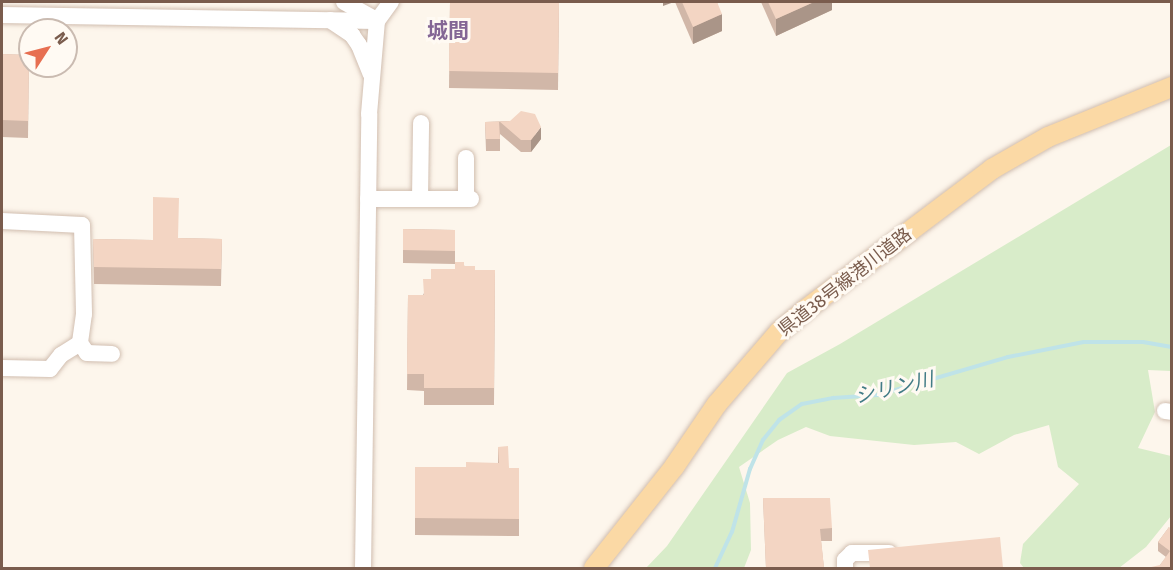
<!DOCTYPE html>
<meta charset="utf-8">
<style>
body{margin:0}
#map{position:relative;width:1173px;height:570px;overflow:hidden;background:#fdf6ec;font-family:"Fira Sans","Noto Sans JP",sans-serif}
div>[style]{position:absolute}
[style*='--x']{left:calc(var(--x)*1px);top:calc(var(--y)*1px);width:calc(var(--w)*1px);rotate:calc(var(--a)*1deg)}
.green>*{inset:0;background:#d8ecc9}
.stream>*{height:4px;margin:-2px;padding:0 2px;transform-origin:2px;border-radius:2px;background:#bfe3e8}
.roads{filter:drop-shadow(0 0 2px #d1beb0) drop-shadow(0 0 2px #d1beb0)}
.minor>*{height:16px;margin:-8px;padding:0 8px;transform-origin:8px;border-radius:8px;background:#fff}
.major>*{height:20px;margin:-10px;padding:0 10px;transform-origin:10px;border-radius:10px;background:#fbd9a5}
.wall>*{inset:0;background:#d1b7a8}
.shaded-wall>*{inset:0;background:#aa9588}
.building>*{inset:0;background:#f3d5c3}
span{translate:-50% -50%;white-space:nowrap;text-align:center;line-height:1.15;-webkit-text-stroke:6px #fffaf3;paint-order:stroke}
.street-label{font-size:18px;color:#7a5c4d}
.water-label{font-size:20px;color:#437c86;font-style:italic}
.quarter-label{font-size:21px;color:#846695;font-weight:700}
.frame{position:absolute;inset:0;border:3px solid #7a5c4d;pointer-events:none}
.north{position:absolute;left:18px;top:18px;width:60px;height:60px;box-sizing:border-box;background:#fffaf3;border:2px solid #cabbb1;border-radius:50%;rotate:54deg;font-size:16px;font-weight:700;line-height:24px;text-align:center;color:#7a5c4d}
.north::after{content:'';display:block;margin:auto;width:21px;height:27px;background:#e76f51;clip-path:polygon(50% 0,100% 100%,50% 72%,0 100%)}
</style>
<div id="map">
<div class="green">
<i style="clip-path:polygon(1171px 145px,1171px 371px,1148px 370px,1155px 412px,1138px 448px,1171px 456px,1171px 516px,1146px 547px,1119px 568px,1024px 568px,1020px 563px,1023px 544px,1079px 484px,1058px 467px,1049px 425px,1014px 435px,979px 454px,956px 442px,914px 445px,830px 436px,806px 427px,778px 440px,739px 467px,750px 503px,751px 550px,744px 568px,646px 568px,667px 546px,787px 373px,840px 344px)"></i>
</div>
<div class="stream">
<i style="--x:715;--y:568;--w:40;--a:-65"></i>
<i style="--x:732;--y:532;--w:66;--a:-74.1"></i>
<i style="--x:750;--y:469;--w:32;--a:-66"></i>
<i style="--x:763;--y:440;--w:26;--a:-51"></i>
<i style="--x:779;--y:420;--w:28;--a:-35"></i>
<i style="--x:802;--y:404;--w:32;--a:-11"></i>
<i style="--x:833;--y:398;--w:45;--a:-3.8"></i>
<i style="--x:878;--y:395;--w:135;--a:-16.3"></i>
<i style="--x:1008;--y:357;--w:77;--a:-11.2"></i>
<i style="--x:1084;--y:342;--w:59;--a:0"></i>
<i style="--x:1143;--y:342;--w:29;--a:10"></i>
</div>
<div class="roads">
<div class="minor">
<i style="--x:344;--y:2;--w:37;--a:29"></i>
<i style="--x:2;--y:15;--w:375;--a:0.9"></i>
<i style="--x:330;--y:20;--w:27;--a:34"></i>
<i style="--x:352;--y:35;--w:12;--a:55"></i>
<i style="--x:359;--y:45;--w:31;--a:68"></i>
<i style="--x:466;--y:158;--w:41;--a:90"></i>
<i style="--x:368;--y:199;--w:103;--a:0"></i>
<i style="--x:420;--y:199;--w:76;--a:-89.2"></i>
<i style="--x:2;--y:221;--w:80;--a:2.9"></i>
<i style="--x:82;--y:225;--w:89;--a:88.7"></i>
<i style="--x:84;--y:314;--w:29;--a:98"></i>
<i style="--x:80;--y:343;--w:12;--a:55"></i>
<i style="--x:87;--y:353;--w:25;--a:2"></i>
<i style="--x:2;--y:368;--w:48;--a:1.2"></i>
<i style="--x:50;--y:369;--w:18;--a:-52"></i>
<i style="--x:61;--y:355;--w:22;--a:-32"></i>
<i style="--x:1165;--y:411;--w:7;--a:8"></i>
<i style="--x:363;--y:568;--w:454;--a:-89.2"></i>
<i style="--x:369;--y:114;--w:93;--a:-85.1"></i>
<i style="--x:377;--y:21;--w:24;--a:-54"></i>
<i style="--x:845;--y:568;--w:8;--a:-90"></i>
<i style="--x:845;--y:560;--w:10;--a:-45"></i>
<i style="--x:852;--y:553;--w:37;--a:0"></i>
</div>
<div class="major">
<i style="--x:594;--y:568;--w:129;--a:-51.6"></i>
<i style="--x:674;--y:467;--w:76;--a:-55.7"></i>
<i style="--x:717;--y:404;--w:95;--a:-49.3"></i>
<i style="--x:779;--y:332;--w:34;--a:-40"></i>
<i style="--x:805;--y:310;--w:234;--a:-37"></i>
<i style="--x:992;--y:169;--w:64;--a:-29.7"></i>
<i style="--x:1048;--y:137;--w:134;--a:-22"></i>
</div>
</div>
<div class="wall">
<i style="clip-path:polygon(450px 2px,559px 2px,558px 90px,449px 88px)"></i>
<i style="clip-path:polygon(675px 2px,717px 2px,722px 31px,693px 44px)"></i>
<i style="clip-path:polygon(761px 2px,832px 2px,832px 10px,776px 36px)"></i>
<i style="clip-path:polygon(2px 54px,29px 55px,28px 138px,2px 137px)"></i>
<i style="clip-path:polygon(510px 121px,541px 139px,531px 152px,521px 152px,500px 134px,500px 151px,486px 151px,485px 122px)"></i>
<i style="clip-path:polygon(403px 229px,455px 230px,455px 262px,475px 270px,495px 270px,494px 405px,424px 405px,424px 391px,407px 390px,408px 295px,423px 295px,431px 279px,455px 269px,455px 264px,403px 263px)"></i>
<i style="clip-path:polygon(178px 238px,222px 239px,221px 286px,94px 284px,93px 239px,153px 240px)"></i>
<i style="clip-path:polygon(498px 447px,509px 468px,519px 468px,519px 536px,415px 535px,415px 467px,466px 467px,498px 463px)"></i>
<i style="clip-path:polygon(763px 498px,832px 528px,832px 541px,821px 541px,824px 568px,766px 568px)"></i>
<i style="clip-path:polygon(1169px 527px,1172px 568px,1160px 565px,1166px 557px,1158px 551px,1158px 542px)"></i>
</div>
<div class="shaded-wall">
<i style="clip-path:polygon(663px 2px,674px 2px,663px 6px)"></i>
<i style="clip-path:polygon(814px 2px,832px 2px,832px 10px,776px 36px,776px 19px)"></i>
<i style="clip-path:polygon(722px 14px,722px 31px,693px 44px,693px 27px)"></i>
<i style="clip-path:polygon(541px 127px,541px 139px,531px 152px,531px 140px)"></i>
</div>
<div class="building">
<i style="clip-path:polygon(450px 2px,559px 2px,558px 73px,449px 71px)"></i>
<i style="clip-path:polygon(682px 2px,717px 2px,722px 14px,693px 27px)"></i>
<i style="clip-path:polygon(768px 2px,814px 2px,776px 19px)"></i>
<i style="clip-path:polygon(2px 54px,29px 55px,28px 121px,2px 120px)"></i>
<i style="clip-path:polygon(521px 111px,535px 114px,541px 127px,531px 140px,521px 140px,499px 121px,500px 139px,486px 139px,485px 122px,510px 121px)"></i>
<i style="clip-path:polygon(153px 197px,179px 198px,178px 238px,222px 239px,221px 269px,94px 267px,93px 239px,153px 240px)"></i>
<i style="clip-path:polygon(403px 229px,455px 230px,455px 251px,403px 250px)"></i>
<i style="clip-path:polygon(455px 262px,464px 262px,464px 266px,475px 266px,475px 270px,495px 270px,494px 388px,424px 388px,424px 374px,407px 374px,408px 295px,424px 295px,423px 279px,431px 279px,431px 269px,455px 269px)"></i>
<i style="clip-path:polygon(508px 446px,509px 468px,519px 468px,519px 519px,415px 518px,415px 467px,466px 467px,466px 462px,499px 463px,498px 447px)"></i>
<i style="clip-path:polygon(763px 498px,830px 498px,832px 528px,820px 529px,824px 568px,766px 568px)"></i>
<i style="clip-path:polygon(1169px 527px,1172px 529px,1172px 568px,1147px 568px,1160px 565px,1170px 551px,1158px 542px)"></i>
<i style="clip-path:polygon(1000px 537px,1003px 568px,870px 568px,868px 550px)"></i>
<i style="clip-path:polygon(252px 567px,327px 568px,252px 568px)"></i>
</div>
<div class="street-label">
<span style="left:845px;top:282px;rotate:-38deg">県道38号線港川道路</span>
</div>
<div class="water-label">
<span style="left:894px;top:388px;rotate:-13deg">シリン川</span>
</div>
<div class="quarter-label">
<span style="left:448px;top:31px">城間</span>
</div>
<div class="frame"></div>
<div class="north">N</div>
</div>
